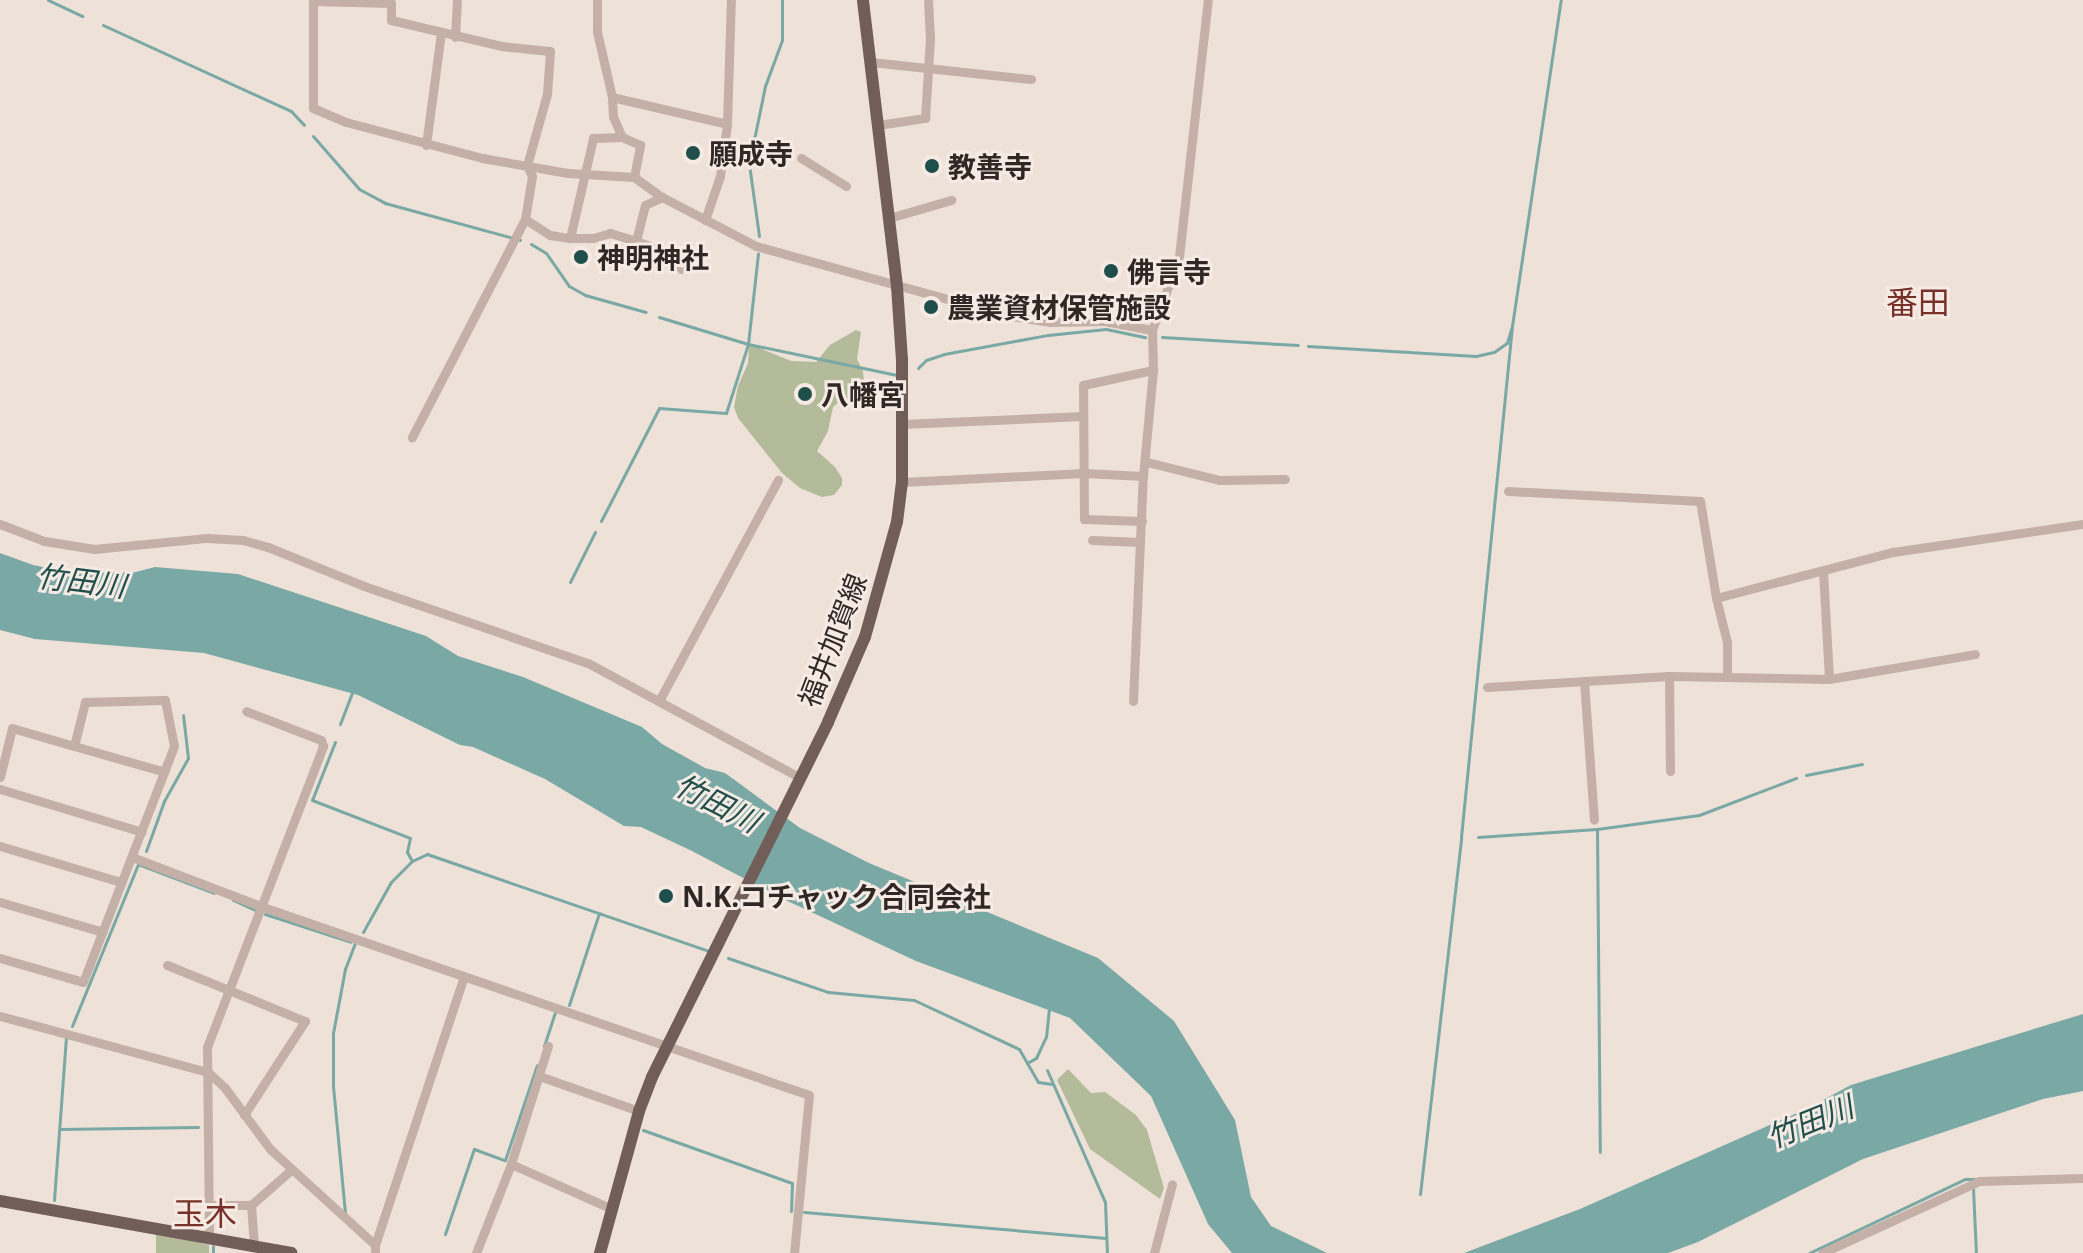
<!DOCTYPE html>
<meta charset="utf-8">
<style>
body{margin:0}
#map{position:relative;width:2083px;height:1253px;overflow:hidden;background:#eee1d8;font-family:"Noto Sans","Noto Sans JP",sans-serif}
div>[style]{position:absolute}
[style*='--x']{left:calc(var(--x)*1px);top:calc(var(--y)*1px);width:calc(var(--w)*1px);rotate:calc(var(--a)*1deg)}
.green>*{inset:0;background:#b4bb9a}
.water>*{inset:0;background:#7aa8a4}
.stream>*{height:3px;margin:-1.5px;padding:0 1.5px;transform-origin:1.5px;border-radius:1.5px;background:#7aa8a4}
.minor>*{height:9px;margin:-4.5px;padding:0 4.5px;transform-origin:4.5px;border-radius:4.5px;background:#c4b0a6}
.major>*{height:12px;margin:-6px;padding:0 6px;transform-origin:6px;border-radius:6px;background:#725e58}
.dots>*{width:22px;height:22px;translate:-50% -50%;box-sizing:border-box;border:4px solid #f6ebe4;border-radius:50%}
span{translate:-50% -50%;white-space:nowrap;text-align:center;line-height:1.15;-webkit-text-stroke:6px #f6ebe4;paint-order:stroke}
.poi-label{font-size:28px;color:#312826;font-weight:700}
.left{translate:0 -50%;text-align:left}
.street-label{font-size:28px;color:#312826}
.water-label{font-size:30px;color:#204e4b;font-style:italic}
.quarter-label{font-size:32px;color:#773128}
</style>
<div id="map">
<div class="green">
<i style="clip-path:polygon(856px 330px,861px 332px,857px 359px,863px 371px,865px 391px,859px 398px,840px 401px,833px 407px,828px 431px,817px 451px,835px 467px,842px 478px,842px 485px,834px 495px,822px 497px,800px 488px,782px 473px,738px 418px,734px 407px,738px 386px,748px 363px,749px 346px,755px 346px,791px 361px,816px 362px,830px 345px)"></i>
<i style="clip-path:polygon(1068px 1069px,1091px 1093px,1105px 1092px,1136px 1115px,1147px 1130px,1164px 1188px,1160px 1199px,1090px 1149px,1057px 1080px)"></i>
<i style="clip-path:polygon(156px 1232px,209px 1245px,209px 1253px,156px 1253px)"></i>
</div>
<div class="water">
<i style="clip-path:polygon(0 553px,33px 565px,72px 573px,136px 572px,155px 567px,238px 574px,426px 636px,458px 656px,523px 677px,642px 727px,662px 744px,705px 768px,725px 773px,800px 828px,869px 863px,1098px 958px,1174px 1021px,1235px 1120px,1251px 1197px,1271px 1226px,1327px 1253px,1232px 1253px,1208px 1224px,1151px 1096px,1070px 1018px,916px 961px,779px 897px,692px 851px,641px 827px,624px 826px,545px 779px,473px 747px,460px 745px,358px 695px,204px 653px,35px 639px,0 630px)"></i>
<i style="clip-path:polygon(2083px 1014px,2083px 1091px,2043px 1099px,1863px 1159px,1698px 1242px,1668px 1253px,1464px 1253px,1580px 1209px,1804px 1110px,1851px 1085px)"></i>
</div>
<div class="stream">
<i style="--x:48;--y:0;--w:38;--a:25"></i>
<i style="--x:103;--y:25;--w:207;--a:24.6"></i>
<i style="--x:291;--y:111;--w:19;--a:47"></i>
<i style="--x:313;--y:136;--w:70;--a:49"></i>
<i style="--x:359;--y:189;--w:30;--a:28"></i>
<i style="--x:385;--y:203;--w:140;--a:15.3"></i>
<i style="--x:759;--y:236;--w:73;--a:-97.9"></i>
<i style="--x:749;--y:164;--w:80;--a:-78.4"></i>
<i style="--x:765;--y:86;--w:49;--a:-69.7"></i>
<i style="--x:782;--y:40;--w:40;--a:-90"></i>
<i style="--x:531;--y:244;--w:17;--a:31"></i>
<i style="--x:546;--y:253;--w:40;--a:55.1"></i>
<i style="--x:569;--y:286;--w:18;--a:29"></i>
<i style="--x:585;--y:295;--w:63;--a:15.6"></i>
<i style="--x:659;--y:317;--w:93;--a:16.9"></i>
<i style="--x:748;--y:344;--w:152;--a:11.8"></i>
<i style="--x:1162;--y:337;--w:136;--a:3.4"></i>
<i style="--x:1308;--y:346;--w:168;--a:3.4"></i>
<i style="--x:1476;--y:356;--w:18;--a:-13"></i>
<i style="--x:1494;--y:352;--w:16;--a:-35"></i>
<i style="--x:1507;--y:343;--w:15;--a:-74"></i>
<i style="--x:918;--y:368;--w:11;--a:-45"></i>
<i style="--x:926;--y:360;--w:19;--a:-18"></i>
<i style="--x:944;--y:354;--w:106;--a:-10.4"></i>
<i style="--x:1048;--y:335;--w:58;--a:-5.9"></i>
<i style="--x:1106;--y:329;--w:40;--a:12"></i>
<i style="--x:601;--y:521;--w:127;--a:-62.8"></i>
<i style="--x:659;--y:408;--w:67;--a:4.3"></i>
<i style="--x:726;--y:413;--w:72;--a:-72.3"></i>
<i style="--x:748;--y:344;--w:91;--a:-83.7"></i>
<i style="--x:570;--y:582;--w:56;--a:-63.4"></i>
<i style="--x:340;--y:724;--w:36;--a:-69"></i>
<i style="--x:335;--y:742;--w:62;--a:111.6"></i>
<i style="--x:312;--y:800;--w:105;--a:21.2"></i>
<i style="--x:410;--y:838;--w:14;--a:102"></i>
<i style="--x:407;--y:852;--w:10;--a:61"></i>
<i style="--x:412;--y:861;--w:17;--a:-25"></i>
<i style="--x:427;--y:854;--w:297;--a:19"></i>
<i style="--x:1806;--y:775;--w:57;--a:-11.1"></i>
<i style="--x:1597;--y:829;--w:323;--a:89.5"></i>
<i style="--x:1478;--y:837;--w:119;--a:-3.8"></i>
<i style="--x:1597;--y:829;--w:103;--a:-7.8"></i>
<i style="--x:1699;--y:815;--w:104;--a:-20.9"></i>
<i style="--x:146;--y:851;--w:53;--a:-70.2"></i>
<i style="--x:164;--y:801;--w:49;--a:-60.8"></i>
<i style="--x:188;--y:758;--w:43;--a:-96.6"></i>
<i style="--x:233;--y:900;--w:24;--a:24"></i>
<i style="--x:265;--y:914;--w:90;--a:18"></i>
<i style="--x:363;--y:932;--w:57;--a:-60.8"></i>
<i style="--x:391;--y:882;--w:30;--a:-45"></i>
<i style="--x:728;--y:958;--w:106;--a:18.8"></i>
<i style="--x:828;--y:992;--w:86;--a:5.3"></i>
<i style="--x:914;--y:1000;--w:116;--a:25"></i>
<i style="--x:1019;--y:1049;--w:38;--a:60"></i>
<i style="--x:1038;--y:1082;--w:14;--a:8"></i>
<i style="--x:569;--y:1005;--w:97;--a:-71.9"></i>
<i style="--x:72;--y:1026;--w:175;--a:-67.8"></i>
<i style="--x:138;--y:864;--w:81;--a:20.9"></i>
<i style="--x:544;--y:1046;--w:35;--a:-72"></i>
<i style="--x:1027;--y:1063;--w:10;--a:-29"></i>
<i style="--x:1036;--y:1058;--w:23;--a:-65"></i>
<i style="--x:1046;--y:1037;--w:31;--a:-84"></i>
<i style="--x:1047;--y:1070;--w:144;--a:66.3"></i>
<i style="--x:1105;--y:1202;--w:51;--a:87.8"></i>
<i style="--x:60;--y:1129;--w:138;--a:-0.8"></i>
<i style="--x:643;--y:1130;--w:158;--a:19.6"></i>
<i style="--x:792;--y:1183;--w:28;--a:92"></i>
<i style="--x:1973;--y:1188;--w:65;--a:87.4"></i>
<i style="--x:1420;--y:1194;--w:359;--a:-83.4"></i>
<i style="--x:1461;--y:837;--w:514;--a:-84.3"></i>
<i style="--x:1512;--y:326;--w:330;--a:-81.5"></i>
<i style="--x:54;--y:1200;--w:162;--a:-85.8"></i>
<i style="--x:804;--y:1212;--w:303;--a:4.9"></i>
<i style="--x:345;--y:1213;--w:128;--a:-95.4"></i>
<i style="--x:333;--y:1086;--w:53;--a:-90"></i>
<i style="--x:333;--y:1033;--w:65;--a:-79.4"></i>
<i style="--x:345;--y:969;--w:28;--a:-69"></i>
<i style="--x:445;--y:1234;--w:90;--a:-71.2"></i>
<i style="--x:474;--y:1149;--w:33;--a:20"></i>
<i style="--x:505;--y:1160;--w:100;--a:-71.4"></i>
<i style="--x:213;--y:1246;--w:7;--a:90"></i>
<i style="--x:1809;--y:1253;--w:173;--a:-25.4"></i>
<i style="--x:1965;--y:1179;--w:10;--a:0"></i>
</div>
<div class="minor">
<i style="--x:313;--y:0;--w:108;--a:90"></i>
<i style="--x:313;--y:108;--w:36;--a:23"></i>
<i style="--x:346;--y:122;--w:141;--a:14.8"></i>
<i style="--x:482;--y:158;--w:87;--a:9.9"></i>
<i style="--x:568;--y:173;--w:66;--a:3.5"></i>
<i style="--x:634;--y:177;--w:34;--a:36"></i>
<i style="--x:662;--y:197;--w:106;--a:27.5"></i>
<i style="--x:756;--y:246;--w:258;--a:15.5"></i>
<i style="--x:1005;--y:315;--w:46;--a:8.8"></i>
<i style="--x:1050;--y:322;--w:54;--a:-1.1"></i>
<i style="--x:1104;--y:321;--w:49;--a:10.6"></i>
<i style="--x:597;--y:0;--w:32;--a:90"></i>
<i style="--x:597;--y:32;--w:67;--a:77"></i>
<i style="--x:313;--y:1;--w:78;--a:1.5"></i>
<i style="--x:391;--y:3;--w:17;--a:90"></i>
<i style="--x:391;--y:20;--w:113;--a:13.3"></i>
<i style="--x:501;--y:46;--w:49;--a:5.8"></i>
<i style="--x:550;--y:51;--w:43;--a:94"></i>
<i style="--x:547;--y:94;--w:74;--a:105.7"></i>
<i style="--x:527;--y:165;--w:12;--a:66"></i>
<i style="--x:532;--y:176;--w:44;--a:99.2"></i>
<i style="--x:525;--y:219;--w:246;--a:117.4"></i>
<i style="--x:455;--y:37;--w:37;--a:-87"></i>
<i style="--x:871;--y:62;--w:161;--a:6.1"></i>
<i style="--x:878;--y:125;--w:48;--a:-8.5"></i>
<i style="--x:925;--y:118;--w:80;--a:-86.4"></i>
<i style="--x:930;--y:38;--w:38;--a:-93"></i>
<i style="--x:426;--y:145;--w:113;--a:-82.4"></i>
<i style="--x:801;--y:158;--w:53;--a:31.9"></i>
<i style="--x:634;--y:177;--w:33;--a:-79"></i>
<i style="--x:640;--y:145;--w:20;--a:-156"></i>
<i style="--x:622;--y:137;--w:22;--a:-114"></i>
<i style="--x:613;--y:117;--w:20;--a:-93"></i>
<i style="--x:612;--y:97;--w:118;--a:13.2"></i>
<i style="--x:889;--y:218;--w:65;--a:-16.2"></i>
<i style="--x:525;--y:219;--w:30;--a:33"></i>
<i style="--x:550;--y:235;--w:20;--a:9"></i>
<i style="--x:570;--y:238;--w:103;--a:-77"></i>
<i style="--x:593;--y:138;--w:29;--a:-2"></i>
<i style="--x:705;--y:220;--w:46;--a:-71.2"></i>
<i style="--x:720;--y:176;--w:52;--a:-82.3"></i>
<i style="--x:727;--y:124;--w:124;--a:-88.2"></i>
<i style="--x:570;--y:238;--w:23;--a:0"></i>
<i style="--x:593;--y:238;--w:18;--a:-16"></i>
<i style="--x:610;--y:233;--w:27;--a:17"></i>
<i style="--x:636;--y:241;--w:37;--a:-76"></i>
<i style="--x:645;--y:205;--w:19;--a:-25"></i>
<i style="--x:636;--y:241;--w:37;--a:20"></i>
<i style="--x:671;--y:254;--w:18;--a:56"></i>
<i style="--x:902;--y:424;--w:181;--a:-2.5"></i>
<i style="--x:1147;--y:462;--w:74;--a:14"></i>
<i style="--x:1219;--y:480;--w:66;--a:-0.9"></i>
<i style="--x:902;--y:482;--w:182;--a:-2.8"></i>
<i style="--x:1084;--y:473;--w:59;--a:2.9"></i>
<i style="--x:1508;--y:491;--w:192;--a:3"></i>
<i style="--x:1700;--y:501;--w:98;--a:80.6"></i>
<i style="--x:1716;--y:598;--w:45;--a:76"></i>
<i style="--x:1727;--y:642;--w:34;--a:90"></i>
<i style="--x:1142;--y:521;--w:58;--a:-178"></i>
<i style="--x:1084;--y:519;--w:134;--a:-90.4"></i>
<i style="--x:1083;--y:385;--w:72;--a:-12.1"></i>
<i style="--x:0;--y:524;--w:47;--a:21.1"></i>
<i style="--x:44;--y:541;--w:51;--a:9.1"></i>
<i style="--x:94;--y:549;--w:114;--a:-5.6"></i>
<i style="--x:207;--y:538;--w:36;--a:3"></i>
<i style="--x:243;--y:540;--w:26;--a:16"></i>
<i style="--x:268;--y:547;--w:104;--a:22.1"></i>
<i style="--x:364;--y:586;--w:237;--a:19"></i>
<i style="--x:588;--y:663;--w:242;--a:28.4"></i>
<i style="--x:1092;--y:540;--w:48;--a:2.4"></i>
<i style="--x:1823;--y:571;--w:108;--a:86.8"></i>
<i style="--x:1716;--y:598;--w:183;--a:-14.6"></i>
<i style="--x:1893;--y:552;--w:192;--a:-8.4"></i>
<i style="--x:1669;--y:676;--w:95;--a:89.4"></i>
<i style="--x:1584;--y:681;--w:139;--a:85.9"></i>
<i style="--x:1487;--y:687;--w:182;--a:-3.5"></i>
<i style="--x:1669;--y:676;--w:160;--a:1.1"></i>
<i style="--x:1829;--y:679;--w:148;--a:-9.7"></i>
<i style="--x:660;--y:699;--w:249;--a:-61.7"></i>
<i style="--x:1133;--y:701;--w:225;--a:-87.5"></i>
<i style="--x:1143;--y:476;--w:106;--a:-84.6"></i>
<i style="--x:1153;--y:370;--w:40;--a:-91.4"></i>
<i style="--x:1152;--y:330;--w:78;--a:-69.7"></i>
<i style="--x:1179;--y:257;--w:259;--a:-83.6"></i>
<i style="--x:0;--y:777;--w:50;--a:-76.2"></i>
<i style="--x:12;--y:728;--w:65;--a:16.2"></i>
<i style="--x:0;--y:789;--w:148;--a:16.8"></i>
<i style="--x:0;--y:846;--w:126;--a:16.6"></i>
<i style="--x:132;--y:857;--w:140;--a:20.9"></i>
<i style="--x:263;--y:907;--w:577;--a:19"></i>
<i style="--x:809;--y:1095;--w:159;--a:95.4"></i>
<i style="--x:0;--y:902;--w:107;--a:16.2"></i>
<i style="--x:0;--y:958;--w:86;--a:16.1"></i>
<i style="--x:83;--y:982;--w:253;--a:-68.9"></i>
<i style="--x:174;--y:746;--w:47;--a:-101.1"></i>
<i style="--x:165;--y:700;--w:80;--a:178.6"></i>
<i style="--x:85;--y:702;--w:45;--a:104"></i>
<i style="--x:74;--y:746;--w:91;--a:15.9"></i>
<i style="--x:167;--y:965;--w:149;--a:22.1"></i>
<i style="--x:305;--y:1021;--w:112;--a:123"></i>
<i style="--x:0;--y:1016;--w:215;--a:15.1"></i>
<i style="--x:208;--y:1072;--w:23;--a:43"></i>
<i style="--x:225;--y:1088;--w:76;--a:53.6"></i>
<i style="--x:270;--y:1149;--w:142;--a:42.4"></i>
<i style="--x:375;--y:1245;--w:8;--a:90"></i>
<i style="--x:539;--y:1076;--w:106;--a:19.3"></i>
<i style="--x:511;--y:1164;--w:111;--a:24"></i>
<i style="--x:209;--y:1205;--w:42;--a:0"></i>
<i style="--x:251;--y:1205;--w:53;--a:-41.2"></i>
<i style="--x:251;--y:1205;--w:41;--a:85.8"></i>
<i style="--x:209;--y:1237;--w:190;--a:-90.6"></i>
<i style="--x:207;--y:1047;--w:323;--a:-68.9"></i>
<i style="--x:323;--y:746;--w:6;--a:-108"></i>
<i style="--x:321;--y:740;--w:80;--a:-158.9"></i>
<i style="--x:375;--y:1245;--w:283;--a:-71.7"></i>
<i style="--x:476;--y:1253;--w:96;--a:-68.5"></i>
<i style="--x:511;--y:1164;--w:124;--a:-72.6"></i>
<i style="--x:1154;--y:1253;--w:71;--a:-75.4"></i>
<i style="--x:1822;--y:1253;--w:173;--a:-24.6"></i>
<i style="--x:1979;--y:1181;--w:104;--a:-1.7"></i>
</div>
<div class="major">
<i style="--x:0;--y:1201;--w:296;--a:10.1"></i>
<i style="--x:600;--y:1253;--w:147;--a:-74.6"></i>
<i style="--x:639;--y:1111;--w:36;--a:-69"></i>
<i style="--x:652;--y:1077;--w:396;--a:-63.6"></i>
<i style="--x:828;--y:722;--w:93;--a:-66.5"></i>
<i style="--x:865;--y:637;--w:119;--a:-74.5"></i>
<i style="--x:897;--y:522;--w:40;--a:-82.9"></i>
<i style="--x:902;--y:482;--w:122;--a:-90"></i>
<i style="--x:902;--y:360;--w:74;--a:-93.9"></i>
<i style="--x:897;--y:286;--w:288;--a:-96.8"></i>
</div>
<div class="dots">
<i style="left:693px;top:153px;background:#204e4b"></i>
<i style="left:932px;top:166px;background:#204e4b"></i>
<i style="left:581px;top:257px;background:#204e4b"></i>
<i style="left:1111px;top:271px;background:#204e4b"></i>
<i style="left:931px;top:307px;background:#204e4b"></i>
<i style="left:805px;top:394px;background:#204e4b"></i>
<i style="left:666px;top:896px;background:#204e4b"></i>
</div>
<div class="poi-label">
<span class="left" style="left:709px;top:153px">願成寺</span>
<span class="left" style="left:948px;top:166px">教善寺</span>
<span class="left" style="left:597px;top:257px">神明神社</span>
<span class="left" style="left:1127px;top:271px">佛言寺</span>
<span class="left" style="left:947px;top:307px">農業資材保管施設</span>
<span class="left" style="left:821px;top:394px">八幡宮</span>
<span class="left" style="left:682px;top:896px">N.K.コチャック合同会社</span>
</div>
<div class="street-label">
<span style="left:832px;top:640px;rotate:-69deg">福井加賀線</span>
</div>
<div class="water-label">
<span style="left:81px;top:581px;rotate:7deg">竹田川</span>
<span style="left:717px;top:803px;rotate:27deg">竹田川</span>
<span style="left:1810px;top:1122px;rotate:-22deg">竹田川</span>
</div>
<div class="quarter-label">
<span style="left:1918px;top:302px">番田</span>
<span style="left:205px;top:1213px">玉木</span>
</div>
</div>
